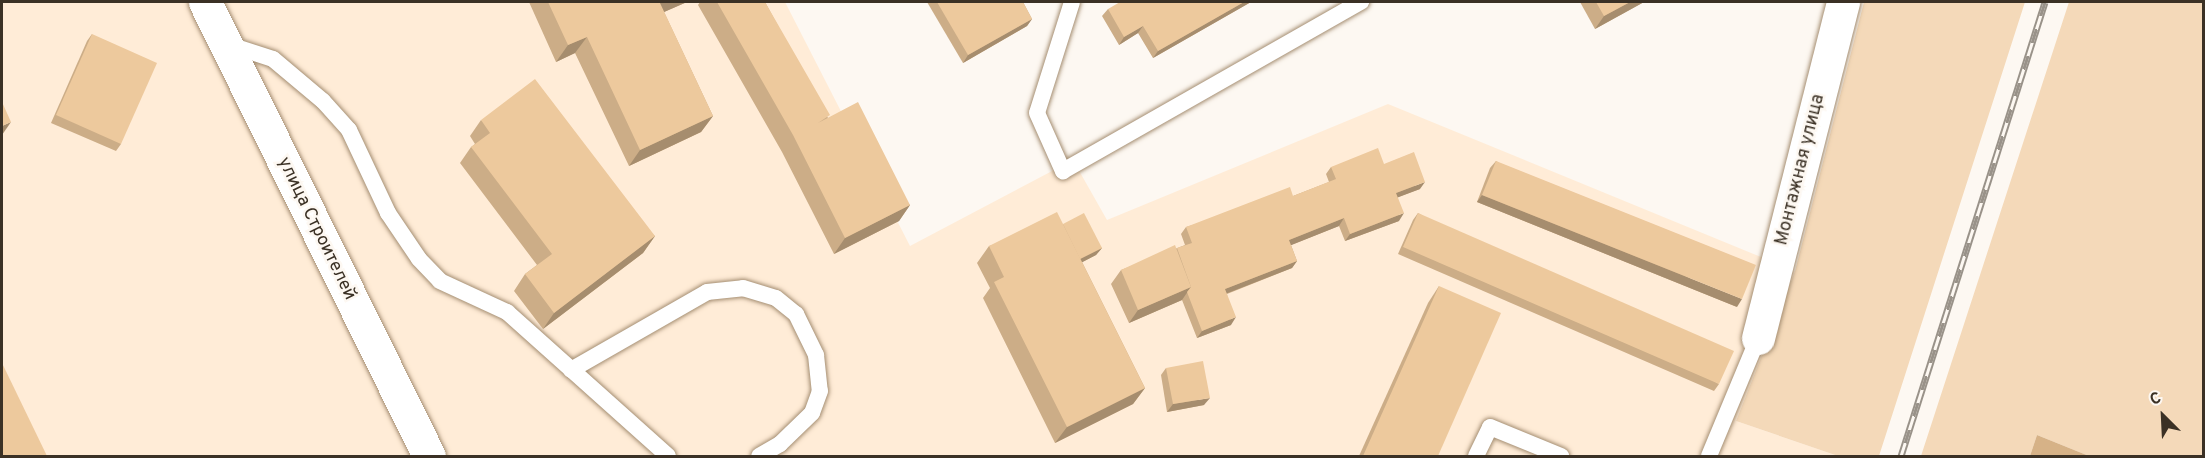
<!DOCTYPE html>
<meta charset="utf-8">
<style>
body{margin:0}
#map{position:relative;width:2205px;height:458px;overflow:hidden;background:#fdf8f2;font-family:Overpass,sans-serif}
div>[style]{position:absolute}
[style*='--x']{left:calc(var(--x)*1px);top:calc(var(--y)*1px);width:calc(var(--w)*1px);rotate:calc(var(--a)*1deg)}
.built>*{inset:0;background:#ffecd7}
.green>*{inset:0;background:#f4d9b9}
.forest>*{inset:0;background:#d6b287}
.roads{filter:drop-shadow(0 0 2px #a58e72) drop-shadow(0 0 2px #a58e72)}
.lane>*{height:16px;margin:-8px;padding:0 8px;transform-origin:8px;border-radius:8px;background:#fff}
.street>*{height:33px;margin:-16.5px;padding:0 16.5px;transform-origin:16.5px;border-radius:16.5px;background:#fff}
.rail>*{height:7px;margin-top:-3.5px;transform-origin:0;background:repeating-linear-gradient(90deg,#fdf8f2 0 14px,#999289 0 28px);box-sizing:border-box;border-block:2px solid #999289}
.wall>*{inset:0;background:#ccad87}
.shaded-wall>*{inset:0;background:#a68d6e}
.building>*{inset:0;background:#edc99d}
span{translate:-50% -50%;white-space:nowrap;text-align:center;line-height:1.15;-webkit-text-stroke:5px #fdf8f2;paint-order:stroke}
.street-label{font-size:18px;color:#3b3125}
.frame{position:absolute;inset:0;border:3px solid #3b3125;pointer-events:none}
.north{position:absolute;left:2133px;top:386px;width:60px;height:60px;-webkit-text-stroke:4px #fdf8f2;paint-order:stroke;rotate:336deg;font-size:16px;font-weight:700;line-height:24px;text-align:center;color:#3b3125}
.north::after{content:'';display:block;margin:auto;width:21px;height:27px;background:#3b3125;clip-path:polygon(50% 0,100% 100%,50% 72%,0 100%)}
</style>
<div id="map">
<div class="built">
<i style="clip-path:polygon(2px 2px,785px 2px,910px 246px,1073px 160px,1107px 220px,1388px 104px,1795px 271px,1736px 421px,1838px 456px,2px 456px)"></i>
</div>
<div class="green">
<i style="clip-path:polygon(1864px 2px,2025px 2px,1879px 456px,1838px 456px,1736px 421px,1795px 271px)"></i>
<i style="clip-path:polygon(2069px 2px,2203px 2px,2203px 456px,2089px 456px,2037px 435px,2030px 456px,1921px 456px)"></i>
</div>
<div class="forest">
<i style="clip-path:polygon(2037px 435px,2089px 456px,2030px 456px)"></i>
</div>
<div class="roads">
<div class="lane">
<i style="--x:1072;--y:2;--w:116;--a:107.5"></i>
<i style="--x:1037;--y:113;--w:64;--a:65.9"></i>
<i style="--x:1063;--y:171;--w:343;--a:-29.6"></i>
<i style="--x:227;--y:44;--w:48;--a:18.1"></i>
<i style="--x:273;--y:59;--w:65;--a:40"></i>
<i style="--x:323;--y:101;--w:39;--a:48"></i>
<i style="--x:349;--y:130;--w:92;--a:64.8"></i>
<i style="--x:388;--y:213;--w:55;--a:56"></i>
<i style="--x:419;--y:259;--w:30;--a:46"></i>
<i style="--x:440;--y:281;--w:74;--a:24.8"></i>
<i style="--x:507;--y:312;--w:216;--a:41.8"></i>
<i style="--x:571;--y:370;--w:157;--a:-29.8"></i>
<i style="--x:707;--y:292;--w:36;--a:-6"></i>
<i style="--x:743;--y:288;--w:34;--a:17"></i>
<i style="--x:776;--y:298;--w:26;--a:39"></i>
<i style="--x:796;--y:314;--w:46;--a:64"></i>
<i style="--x:816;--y:355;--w:36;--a:84"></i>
<i style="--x:820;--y:391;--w:23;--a:110"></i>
<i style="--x:812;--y:413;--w:45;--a:135.9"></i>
<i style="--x:780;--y:444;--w:24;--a:150"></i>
<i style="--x:1476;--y:456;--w:32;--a:-64"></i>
<i style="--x:1490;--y:427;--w:77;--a:22.2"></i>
<i style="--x:1709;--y:456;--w:128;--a:-67.4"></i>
</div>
<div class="street">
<i style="--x:205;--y:2;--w:506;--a:63.74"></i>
<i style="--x:1758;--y:338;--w:347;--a:-75.8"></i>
</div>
</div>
<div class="rail">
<i style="--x:1901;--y:456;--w:476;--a:-72.4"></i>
</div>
<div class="wall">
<i style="clip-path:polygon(529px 2px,687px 2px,664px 12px,713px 116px,701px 132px,629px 166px,575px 53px,556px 62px)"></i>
<i style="clip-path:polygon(700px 2px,765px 2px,828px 118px,910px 205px,899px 221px,834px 254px,782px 152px,698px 5px)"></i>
<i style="clip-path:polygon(927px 2px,1023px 2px,1032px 19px,1027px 26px,963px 63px)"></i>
<i style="clip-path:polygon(1251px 2px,1153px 58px,1138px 33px,1119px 45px,1102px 16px,1108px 9px)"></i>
<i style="clip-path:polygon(1580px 2px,1644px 2px,1595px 29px)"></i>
<i style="clip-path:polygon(92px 34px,121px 144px,116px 151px,51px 123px,87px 41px)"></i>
<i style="clip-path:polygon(481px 120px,655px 236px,643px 253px,543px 329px,514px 291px,525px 274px,537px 265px,460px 163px,471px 147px,475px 144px,470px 136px)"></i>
<i style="clip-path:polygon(1496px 161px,1737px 307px,1477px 202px,1490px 168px)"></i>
<i style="clip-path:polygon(1384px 164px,1420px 189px,1398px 197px,1399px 221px,1345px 241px,1339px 226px,1291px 245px,1297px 261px,1292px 268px,1227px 294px,1231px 325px,1197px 338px,1182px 300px,1129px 323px,1111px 284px,1121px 270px,1185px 245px,1181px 234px,1186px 227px,1293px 196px,1329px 182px,1326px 174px,1331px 167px)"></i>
<i style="clip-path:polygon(1418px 213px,1719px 384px,1714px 391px,1398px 254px,1413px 220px)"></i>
<i style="clip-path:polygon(1063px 224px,1102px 248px,1096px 255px,1082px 262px,1145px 388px,1133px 404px,1055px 443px,983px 298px,990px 288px,977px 263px,989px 246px)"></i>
<i style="clip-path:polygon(1439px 286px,1438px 456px,1359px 456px,1428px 303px)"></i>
<i style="clip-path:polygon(1166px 368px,1204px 405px,1167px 412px,1161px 375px)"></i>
</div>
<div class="shaded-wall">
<i style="clip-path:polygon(663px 2px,687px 2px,648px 19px,660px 3px)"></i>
<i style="clip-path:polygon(1244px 2px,1251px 2px,1153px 58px,1158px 51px)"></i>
<i style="clip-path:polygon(1630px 2px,1644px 2px,1595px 29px,1604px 16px)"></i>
<i style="clip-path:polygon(1032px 19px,1027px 26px,963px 63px,968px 55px)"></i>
<i style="clip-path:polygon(1143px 26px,1138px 33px,1119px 45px,1124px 37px)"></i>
<i style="clip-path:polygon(587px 37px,575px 53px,556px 62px,568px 45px)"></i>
<i style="clip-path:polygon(713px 116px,701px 132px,629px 166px,640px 150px)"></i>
<i style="clip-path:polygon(11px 122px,2px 135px,2px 126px)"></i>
<i style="clip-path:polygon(1425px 182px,1420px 189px,1391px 200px,1396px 193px)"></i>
<i style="clip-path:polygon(1482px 195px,1742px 299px,1737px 307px,1477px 202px)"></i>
<i style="clip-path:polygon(910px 205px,899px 221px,834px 254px,845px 238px)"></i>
<i style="clip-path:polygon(1404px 213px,1399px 221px,1345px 241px,1350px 234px)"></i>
<i style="clip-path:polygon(1344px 218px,1339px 226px,1284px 248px,1289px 240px)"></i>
<i style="clip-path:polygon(655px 236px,643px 253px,543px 329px,554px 313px)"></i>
<i style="clip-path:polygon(1102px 248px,1096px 255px,1075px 266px,1080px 259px)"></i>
<i style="clip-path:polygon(1297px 261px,1292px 268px,1220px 296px,1225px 289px)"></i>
<i style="clip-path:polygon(1191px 287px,1182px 300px,1129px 323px,1138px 310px)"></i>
<i style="clip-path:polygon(1236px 317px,1231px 325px,1197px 338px,1202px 331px)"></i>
<i style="clip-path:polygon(1145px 388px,1133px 404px,1055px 443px,1067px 427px)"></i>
<i style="clip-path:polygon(1210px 398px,1204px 405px,1167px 412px,1173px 404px)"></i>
</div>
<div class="building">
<i style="clip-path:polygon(548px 2px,663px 2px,660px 3px,713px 116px,640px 150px,587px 37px,568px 45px)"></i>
<i style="clip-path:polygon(717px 2px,765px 2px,830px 115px,818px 123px,858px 102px,910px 205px,845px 238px,793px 135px)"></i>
<i style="clip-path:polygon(937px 2px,1023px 2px,1032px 19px,968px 55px)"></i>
<i style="clip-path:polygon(1120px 2px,1244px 2px,1158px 51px,1143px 26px,1124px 37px,1108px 9px)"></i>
<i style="clip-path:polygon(1596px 2px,1630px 2px,1604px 16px)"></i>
<i style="clip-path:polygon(92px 34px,157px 63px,121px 144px,56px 115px)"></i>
<i style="clip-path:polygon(535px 79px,655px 236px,554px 313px,525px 274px,552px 254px,471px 147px,490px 133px,481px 120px)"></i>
<i style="clip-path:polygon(2px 102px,11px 122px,2px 126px)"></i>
<i style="clip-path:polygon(1378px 148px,1384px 164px,1414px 152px,1425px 182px,1396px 193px,1404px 213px,1350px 234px,1344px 218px,1289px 240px,1297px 261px,1225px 289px,1236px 317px,1202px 331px,1187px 292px,1191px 287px,1177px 248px,1192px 243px,1186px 227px,1290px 187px,1293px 196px,1336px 179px,1331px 167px)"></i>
<i style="clip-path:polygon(1496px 161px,1756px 265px,1742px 299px,1482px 195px)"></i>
<i style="clip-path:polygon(1057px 212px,1145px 388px,1067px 427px,994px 282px,1004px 277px,989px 246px)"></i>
<i style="clip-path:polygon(1084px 213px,1102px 248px,1080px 259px,1063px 224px)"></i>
<i style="clip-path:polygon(1418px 213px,1734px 351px,1719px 384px,1403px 247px)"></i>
<i style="clip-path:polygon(1175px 245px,1191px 287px,1138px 310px,1121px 270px)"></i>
<i style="clip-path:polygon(1439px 286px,1501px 313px,1438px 456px,1363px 456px)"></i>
<i style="clip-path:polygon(1203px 361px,1210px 398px,1173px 404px,1166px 368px)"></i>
<i style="clip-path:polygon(2px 363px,47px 456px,2px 456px)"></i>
</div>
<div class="street-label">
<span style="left:1801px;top:170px;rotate:-76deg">Монтажная улица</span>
<span style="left:316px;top:229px;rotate:64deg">улица Строителей</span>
</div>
<div class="frame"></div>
<div class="north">С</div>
</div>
